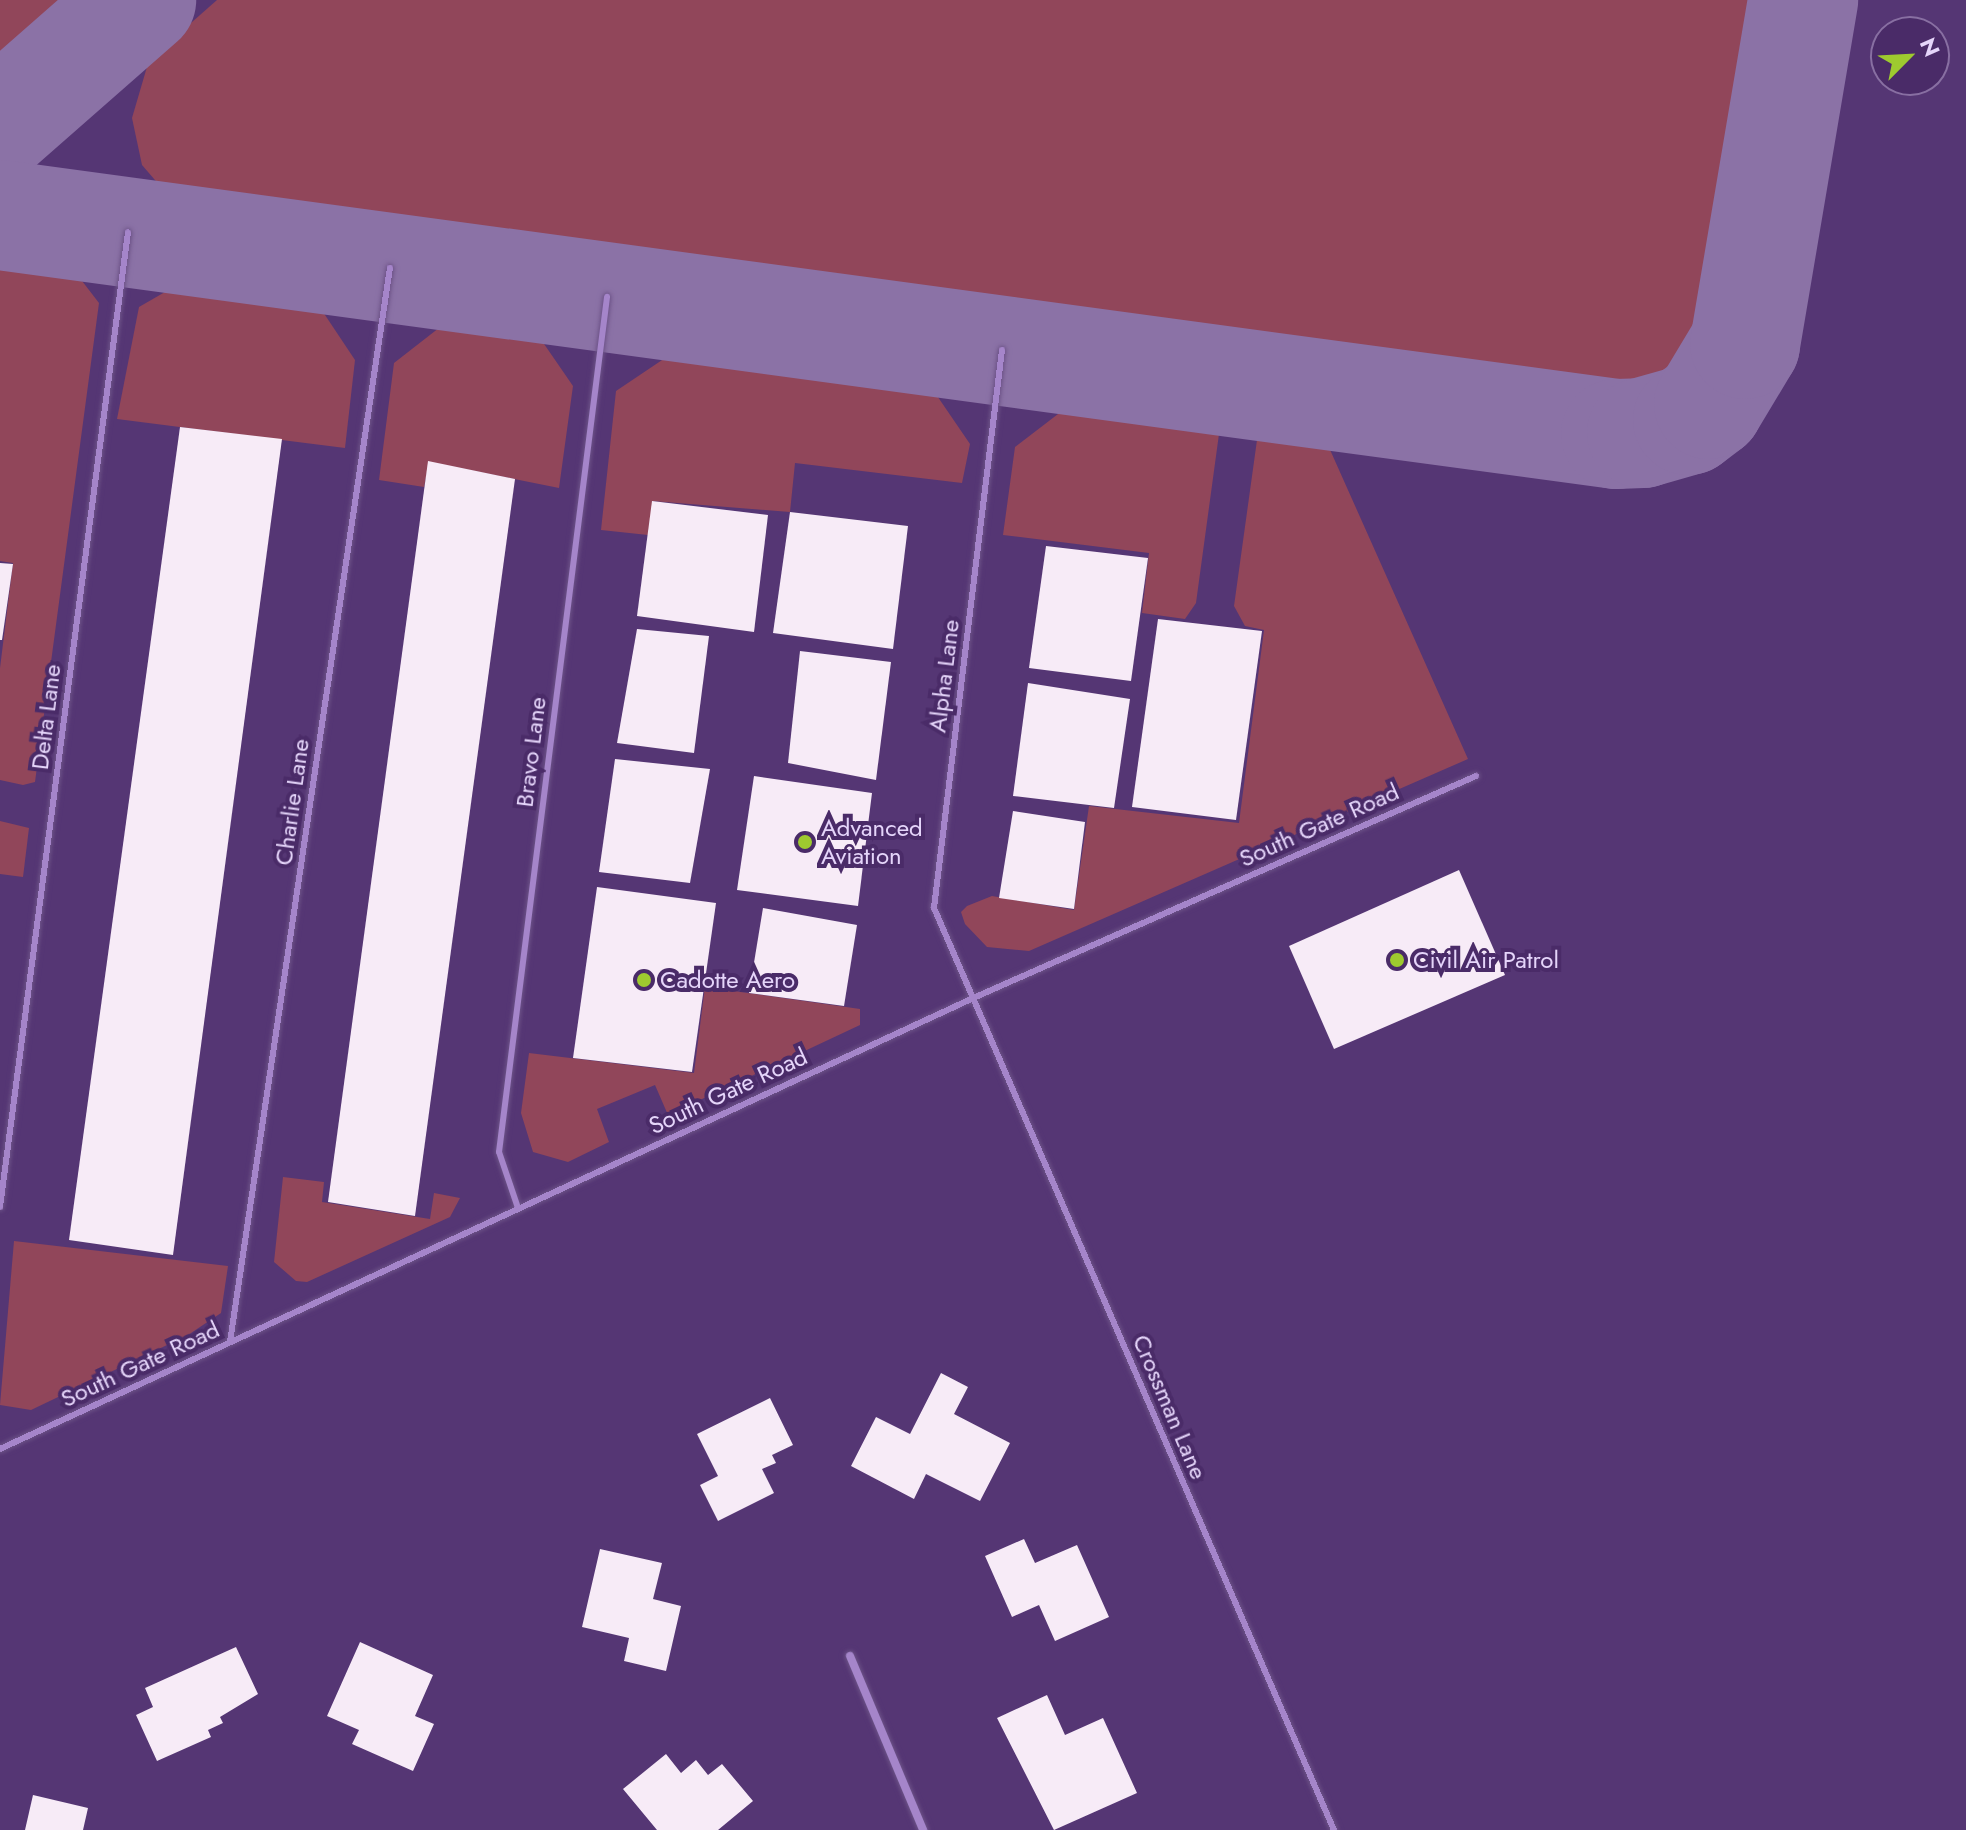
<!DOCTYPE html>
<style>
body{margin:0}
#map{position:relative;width:1966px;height:1830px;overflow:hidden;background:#553674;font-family:Jost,sans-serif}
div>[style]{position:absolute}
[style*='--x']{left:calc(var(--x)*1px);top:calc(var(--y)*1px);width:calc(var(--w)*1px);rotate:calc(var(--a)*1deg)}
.green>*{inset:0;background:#91465a}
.taxiway>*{height:110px;margin:-55px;padding:0 55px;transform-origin:55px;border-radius:55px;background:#8b72a6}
.building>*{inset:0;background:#f7ebf7}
.roads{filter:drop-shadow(0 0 2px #6d5388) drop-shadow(0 0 2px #6d5388)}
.lane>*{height:6px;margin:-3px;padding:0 3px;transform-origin:3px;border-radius:3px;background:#a585ca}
.street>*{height:8px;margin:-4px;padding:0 4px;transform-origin:4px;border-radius:4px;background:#a585ca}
.dots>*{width:22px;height:22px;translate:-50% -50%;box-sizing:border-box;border:4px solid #4a2b68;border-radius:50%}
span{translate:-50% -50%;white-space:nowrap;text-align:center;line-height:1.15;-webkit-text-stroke:8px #4a2b68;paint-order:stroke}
.street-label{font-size:24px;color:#e5d5fa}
.poi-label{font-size:24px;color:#e5d5fa}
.left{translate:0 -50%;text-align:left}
.north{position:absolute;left:1870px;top:16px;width:80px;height:80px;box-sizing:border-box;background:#4a2b68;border:2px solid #886fa2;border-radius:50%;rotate:66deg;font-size:22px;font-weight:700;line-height:32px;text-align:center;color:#e5d5fa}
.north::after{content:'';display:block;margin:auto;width:28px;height:36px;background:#9eca2f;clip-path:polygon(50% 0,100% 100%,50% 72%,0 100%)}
</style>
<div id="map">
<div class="green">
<i style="clip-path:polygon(0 0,66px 0,0 59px)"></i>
<i style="clip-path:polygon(217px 0,1750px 0,1693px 345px,1642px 401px,194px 204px,167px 194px,142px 165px,132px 118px,149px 60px)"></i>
<i style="clip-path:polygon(0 262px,69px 264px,99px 303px,35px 782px,23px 785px,0 780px,0 668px,13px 563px,0 561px)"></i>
<i style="clip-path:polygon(184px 281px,313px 297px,355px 360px,345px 448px,117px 419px,139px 307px)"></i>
<i style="clip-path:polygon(453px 317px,531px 325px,573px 386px,559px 488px,429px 462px,424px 487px,379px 480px,394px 363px)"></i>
<i style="clip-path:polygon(680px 348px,929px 384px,970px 444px,962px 483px,795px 463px,790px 512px,653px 501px,648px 535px,601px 530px,616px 391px)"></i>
<i style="clip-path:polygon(1075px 401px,1212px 419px,1219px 434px,1196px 603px,1185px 619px,1142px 613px,1149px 553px,1003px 535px,1015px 447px)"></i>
<i style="clip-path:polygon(1266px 426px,1323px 434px,1468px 759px,1029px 951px,987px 947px,965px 924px,961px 912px,967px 906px,992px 896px,1074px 910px,1089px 806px,1239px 823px,1264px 630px,1245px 626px,1234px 606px,1257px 440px)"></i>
<i style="clip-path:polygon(0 821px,29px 828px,23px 877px,0 874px)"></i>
<i style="clip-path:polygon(705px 987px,860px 1009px,860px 1025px,668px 1115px,655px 1085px,597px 1109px,609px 1142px,568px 1162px,533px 1152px,521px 1113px,529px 1053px,694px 1073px)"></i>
<i style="clip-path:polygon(283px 1177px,324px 1182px,322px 1202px,430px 1219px,434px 1193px,460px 1198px,450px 1217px,307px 1282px,296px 1281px,274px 1262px)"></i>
<i style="clip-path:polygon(14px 1241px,228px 1266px,221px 1313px,188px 1335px,31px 1410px,0 1405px)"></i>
</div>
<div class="taxiway">
<i style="--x:0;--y:124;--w:188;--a:-41.3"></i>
<i style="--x:0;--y:215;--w:1631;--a:7.72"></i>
<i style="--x:1616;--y:434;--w:26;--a:-2"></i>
<i style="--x:1642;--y:433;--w:48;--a:-15.8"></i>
<i style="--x:1688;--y:420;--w:26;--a:-37"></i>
<i style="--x:1709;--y:404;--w:70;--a:-59"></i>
<i style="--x:1745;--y:344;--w:349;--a:-80.4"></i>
</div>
<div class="building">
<i style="clip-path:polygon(180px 427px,282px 439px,173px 1255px,69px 1240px)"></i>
<i style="clip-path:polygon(428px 461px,515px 479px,415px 1216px,328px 1202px)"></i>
<i style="clip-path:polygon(652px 501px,768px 515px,754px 632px,637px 616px)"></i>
<i style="clip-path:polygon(790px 512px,908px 526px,893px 649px,773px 633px)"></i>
<i style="clip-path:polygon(1046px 546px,1148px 558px,1131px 681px,1029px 668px)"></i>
<i style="clip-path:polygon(0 563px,13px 564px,2px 640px,0 640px)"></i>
<i style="clip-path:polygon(1158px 619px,1262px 631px,1236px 820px,1132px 807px)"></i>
<i style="clip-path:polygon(637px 629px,709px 636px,694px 753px,617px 743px)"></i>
<i style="clip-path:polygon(800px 651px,891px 662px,876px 780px,788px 763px)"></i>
<i style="clip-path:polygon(1028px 683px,1130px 699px,1114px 808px,1013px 796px)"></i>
<i style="clip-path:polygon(615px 759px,710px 769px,690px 883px,599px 872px)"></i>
<i style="clip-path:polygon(754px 776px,872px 793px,858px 906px,737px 890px)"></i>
<i style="clip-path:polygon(1013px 811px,1085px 822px,1074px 909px,999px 898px)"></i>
<i style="clip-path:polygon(1459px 870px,1505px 975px,1334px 1049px,1289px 946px)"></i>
<i style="clip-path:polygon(597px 887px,716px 903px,692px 1072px,573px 1058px)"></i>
<i style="clip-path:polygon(763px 908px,857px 925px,844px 1006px,749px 993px)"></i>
<i style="clip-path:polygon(941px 1373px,968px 1387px,954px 1414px,1010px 1443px,980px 1501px,926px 1474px,914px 1499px,851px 1466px,876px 1417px,910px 1434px)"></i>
<i style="clip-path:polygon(770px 1398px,793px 1445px,772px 1455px,776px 1463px,762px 1469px,774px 1493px,718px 1521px,700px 1485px,718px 1476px,697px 1434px)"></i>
<i style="clip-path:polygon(1024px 1539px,1035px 1563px,1077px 1545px,1109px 1617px,1055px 1641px,1039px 1605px,1012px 1617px,985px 1556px)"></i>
<i style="clip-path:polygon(600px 1549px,662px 1563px,653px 1599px,681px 1606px,666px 1671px,624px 1661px,629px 1638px,582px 1627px)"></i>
<i style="clip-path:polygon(360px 1642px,433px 1675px,415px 1716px,434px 1724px,413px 1771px,352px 1744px,359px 1730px,327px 1716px)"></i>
<i style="clip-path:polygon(236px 1647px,258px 1694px,220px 1717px,223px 1723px,208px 1730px,211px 1737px,157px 1761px,136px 1715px,153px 1707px,145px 1688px)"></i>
<i style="clip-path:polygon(1047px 1695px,1065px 1735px,1103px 1718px,1137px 1793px,1054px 1830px,997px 1718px)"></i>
<i style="clip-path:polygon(666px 1754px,681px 1773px,696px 1760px,708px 1775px,722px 1764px,753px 1801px,718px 1830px,657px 1830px,623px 1789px)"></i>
<i style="clip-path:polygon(33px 1795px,88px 1808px,83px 1830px,25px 1830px)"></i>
</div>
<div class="roads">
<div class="lane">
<i style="--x:1002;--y:350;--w:562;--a:96.95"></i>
<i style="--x:934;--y:908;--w:1005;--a:66.55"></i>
<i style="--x:0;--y:1207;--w:983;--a:-82.52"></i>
<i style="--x:518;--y:1208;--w:59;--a:-108.7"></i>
<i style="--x:499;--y:1152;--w:862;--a:-82.8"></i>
<i style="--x:230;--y:1342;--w:1086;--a:-81.53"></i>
<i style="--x:0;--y:1449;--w:1070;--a:-24.86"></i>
<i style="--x:971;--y:999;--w:552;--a:-23.83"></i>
</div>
<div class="street">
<i style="--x:850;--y:1656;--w:189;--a:67.2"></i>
</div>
</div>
<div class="dots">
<i style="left:805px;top:842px;background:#9eca2f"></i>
<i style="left:1397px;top:960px;background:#9eca2f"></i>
<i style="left:644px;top:980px;background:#9eca2f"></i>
</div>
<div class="street-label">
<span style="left:944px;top:676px;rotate:-83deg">Alpha Lane</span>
<span style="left:46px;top:717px;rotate:-83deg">Delta Lane</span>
<span style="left:531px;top:752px;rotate:-83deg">Bravo Lane</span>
<span style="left:292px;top:802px;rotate:-82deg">Charlie Lane</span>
<span style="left:1319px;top:825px;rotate:-24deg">South Gate Road</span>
<span style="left:728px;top:1091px;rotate:-25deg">South Gate Road</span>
<span style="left:140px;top:1364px;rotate:-25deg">South Gate Road</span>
<span style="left:1170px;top:1407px;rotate:67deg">Crossman Lane</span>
</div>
<div class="poi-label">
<span class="left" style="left:821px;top:842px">Advanced<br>Aviation</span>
<span class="left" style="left:1413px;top:960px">Civil Air Patrol</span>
<span class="left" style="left:660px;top:980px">Cadotte Aero</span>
</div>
<div class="north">N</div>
</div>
